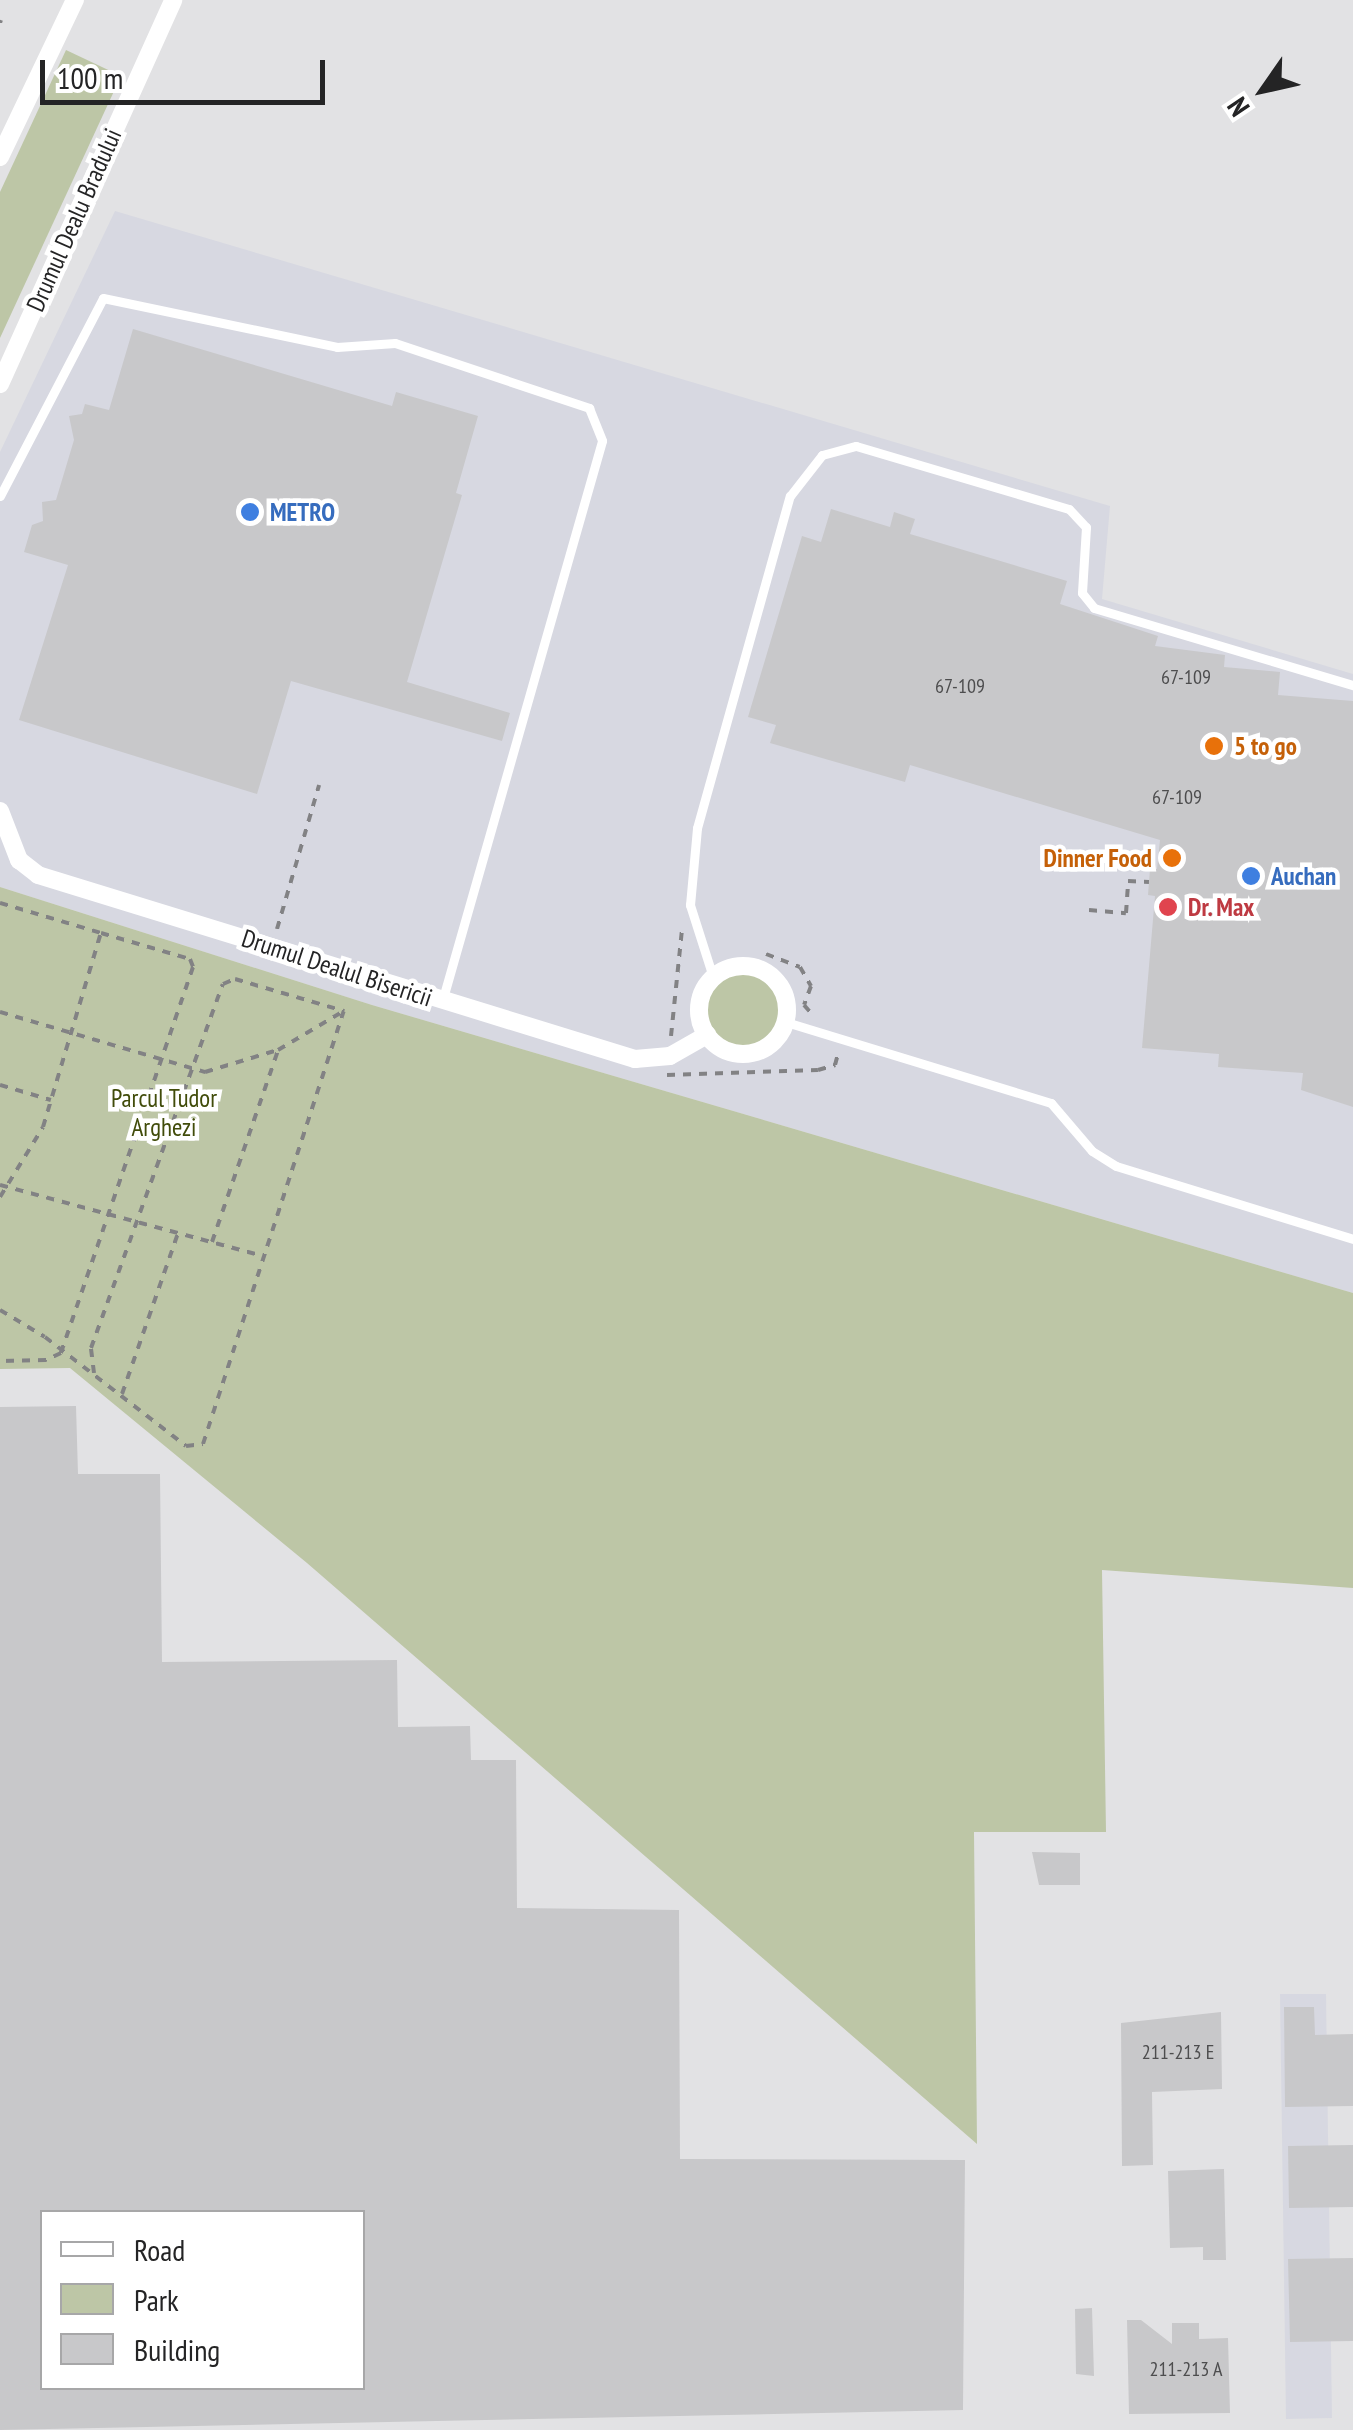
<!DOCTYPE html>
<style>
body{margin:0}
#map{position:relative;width:1353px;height:2430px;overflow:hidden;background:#e2e2e4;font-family:"PT Sans Narrow",sans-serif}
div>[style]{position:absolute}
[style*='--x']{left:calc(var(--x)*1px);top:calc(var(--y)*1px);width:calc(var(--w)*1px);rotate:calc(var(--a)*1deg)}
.built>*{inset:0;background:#d7d8e1}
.green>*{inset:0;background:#bdc6a6}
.round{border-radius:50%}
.building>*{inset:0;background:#c8c8ca}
.path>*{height:4px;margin-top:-2px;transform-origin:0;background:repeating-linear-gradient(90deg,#828284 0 8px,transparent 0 16px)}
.lane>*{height:9px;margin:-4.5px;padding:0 4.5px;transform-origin:4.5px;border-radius:4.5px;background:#fff}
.street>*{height:18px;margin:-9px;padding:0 9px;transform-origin:9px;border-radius:9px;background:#fff}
.street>.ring{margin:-9px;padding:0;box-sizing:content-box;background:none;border:18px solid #fff;border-radius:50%}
.dots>*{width:28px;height:28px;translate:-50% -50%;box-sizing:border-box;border:5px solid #fff;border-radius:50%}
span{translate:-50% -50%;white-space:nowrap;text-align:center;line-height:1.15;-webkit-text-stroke:9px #fff;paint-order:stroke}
.number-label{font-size:20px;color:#4d4d4e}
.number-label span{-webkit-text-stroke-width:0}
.street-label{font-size:25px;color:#242425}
.shop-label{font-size:25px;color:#366cbe;font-weight:700}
.left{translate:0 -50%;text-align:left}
.food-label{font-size:25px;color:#c56008;font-weight:700}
.right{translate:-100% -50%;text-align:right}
.health-label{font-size:25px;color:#be3a42;font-weight:700}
.park-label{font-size:25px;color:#414c0a}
.legend{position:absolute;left:40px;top:2210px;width:325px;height:180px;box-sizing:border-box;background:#fff;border:2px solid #a7a7a8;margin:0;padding:12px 18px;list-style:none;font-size:30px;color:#242425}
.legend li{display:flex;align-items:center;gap:20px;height:50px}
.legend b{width:50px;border:2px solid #a7a7a8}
.north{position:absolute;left:1213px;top:40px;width:100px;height:100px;-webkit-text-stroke:8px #fff;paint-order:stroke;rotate:236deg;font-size:28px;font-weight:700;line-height:40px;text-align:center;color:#242425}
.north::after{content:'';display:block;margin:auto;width:35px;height:45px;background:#242425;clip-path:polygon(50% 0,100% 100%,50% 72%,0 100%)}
.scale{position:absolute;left:40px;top:60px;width:285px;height:45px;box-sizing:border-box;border:5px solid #242425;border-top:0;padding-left:12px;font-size:30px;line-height:35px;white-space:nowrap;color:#242425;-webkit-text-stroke:8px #fff;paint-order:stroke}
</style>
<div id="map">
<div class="built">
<i style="clip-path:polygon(115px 211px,1110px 506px,1102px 599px,1353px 674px,1353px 1293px,372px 1005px,0 887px,0 452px)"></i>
<i style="clip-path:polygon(1280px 1994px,1326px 1994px,1332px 2418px,1286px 2419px)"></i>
</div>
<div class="green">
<i style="clip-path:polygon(66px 50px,121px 76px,0 338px,0 192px)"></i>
<i style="clip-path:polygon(0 887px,372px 1005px,1353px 1293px,1353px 1588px,1102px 1570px,1106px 1832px,974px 1832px,977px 2144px,307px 1563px,70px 1368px,0 1369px)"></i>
<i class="round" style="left:706px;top:973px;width:74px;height:74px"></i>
</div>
<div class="building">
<i style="clip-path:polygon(133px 329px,392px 406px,396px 392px,478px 416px,456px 493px,462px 495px,407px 682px,510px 713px,502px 741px,291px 681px,257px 794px,19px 720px,68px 565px,24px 552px,32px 525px,43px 521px,42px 502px,56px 500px,74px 440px,69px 416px,82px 414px,85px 404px,109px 410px)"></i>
<i style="clip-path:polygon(831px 509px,890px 527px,894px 512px,915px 519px,910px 534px,1067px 581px,1060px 604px,1158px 636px,1155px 646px,1225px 655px,1224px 667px,1280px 672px,1278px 695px,1353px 701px,1353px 1107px,1301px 1090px,1303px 1073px,1218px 1067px,1219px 1054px,1142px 1048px,1155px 896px,1148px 895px,1150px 869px,1157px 869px,1160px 840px,910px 765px,905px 782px,770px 743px,776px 725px,748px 717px,802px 536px,821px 542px)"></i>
<i style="clip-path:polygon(evenodd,76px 1406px,78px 1474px,160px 1474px,162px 1662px,397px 1660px,398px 1727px,470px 1726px,471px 1760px,516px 1760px,517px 1908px,679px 1910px,680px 2159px,965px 2160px,963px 2410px,0 2430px,0 1407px,76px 1406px,42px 2212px,362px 2212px,362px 2388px,42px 2388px,42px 2212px)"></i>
<i style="clip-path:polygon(1032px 1852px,1080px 1853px,1080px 1885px,1039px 1885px)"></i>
<i style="clip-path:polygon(1284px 2007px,1314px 2007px,1315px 2035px,1353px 2034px,1353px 2106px,1285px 2107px)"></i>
<i style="clip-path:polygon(1221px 2012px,1222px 2089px,1152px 2092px,1153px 2165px,1122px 2166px,1121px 2023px)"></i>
<i style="clip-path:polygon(1353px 2145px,1353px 2207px,1289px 2208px,1288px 2146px)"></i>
<i style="clip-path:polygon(1224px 2169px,1226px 2260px,1203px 2260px,1203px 2247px,1170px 2248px,1168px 2171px)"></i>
<i style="clip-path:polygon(1353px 2258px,1353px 2341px,1290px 2342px,1288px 2259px)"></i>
<i style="clip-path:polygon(1092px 2308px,1094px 2376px,1076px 2374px,1075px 2309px)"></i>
<i style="clip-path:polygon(1127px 2320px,1141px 2320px,1172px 2344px,1172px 2323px,1199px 2323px,1199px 2339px,1228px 2338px,1230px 2413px,1129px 2414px)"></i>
</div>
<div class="path">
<i style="--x:0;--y:23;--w:3;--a:-72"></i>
<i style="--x:0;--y:903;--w:105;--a:16.5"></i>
<i style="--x:1089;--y:910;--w:37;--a:5"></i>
<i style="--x:1126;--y:913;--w:32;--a:-86"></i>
<i style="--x:1128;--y:881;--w:21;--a:3"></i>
<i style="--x:277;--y:929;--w:150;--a:-73.7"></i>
<i style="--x:766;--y:954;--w:36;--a:21"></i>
<i style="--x:800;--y:967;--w:22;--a:60"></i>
<i style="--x:811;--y:986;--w:20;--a:110"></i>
<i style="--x:804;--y:1005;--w:11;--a:49"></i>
<i style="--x:0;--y:1012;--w:214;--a:16.3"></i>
<i style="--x:205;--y:1072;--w:76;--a:-16.8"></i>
<i style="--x:278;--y:1050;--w:74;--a:-30.7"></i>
<i style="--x:671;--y:1036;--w:107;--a:-84.1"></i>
<i style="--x:667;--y:1075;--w:151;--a:-1.9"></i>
<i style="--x:818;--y:1070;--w:18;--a:-16"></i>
<i style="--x:835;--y:1065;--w:11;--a:-75"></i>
<i style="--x:0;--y:1085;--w:53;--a:16.4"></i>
<i style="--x:0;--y:1185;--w:273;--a:15.1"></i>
<i style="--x:0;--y:1197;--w:82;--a:-58.4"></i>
<i style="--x:43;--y:1127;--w:202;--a:-73.4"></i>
<i style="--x:101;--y:933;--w:93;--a:16.3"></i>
<i style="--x:190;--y:959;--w:9;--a:69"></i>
<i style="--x:193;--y:967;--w:408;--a:108.9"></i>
<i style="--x:61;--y:1353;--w:17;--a:155"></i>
<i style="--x:46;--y:1360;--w:46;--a:178.8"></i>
<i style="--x:212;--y:1242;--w:203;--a:-71"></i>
<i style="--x:0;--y:1310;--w:52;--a:31"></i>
<i style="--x:45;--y:1337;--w:178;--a:37.7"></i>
<i style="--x:186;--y:1446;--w:17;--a:-7"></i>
<i style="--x:203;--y:1444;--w:455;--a:-72"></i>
<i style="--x:94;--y:1373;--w:25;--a:-97"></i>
<i style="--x:91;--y:1348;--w:387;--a:-70.1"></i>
<i style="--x:223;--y:984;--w:13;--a:-23"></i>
<i style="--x:235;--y:979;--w:114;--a:16.4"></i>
<i style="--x:122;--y:1394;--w:170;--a:-70.8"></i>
</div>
<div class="lane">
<i style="--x:0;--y:496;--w:223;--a:-62.5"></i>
<i style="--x:103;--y:298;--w:239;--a:11.8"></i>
<i style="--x:337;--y:347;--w:58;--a:-3.9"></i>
<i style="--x:395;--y:343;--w:205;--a:18.5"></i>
<i style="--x:589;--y:408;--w:35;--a:68"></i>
<i style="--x:602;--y:441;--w:579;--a:105.93"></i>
<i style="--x:713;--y:977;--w:76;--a:-107.7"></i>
<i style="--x:690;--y:905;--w:77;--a:-84.8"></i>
<i style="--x:697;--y:828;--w:345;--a:-74.4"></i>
<i style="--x:790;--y:496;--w:52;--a:-52"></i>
<i style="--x:822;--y:455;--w:35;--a:-15"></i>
<i style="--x:856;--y:446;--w:222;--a:16.5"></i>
<i style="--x:1069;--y:509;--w:25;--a:47"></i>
<i style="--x:1086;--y:527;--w:66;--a:93.5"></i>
<i style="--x:1082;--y:593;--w:19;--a:51"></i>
<i style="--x:1094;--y:608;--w:270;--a:16.6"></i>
<i style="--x:786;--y:1022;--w:277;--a:17"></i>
<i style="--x:1051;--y:1103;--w:63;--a:49.5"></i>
<i style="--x:1092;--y:1151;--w:28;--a:32"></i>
<i style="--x:1116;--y:1166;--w:248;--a:17.1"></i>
</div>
<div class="street">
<i style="--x:0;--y:157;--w:174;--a:-64.5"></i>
<i style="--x:0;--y:384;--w:421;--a:-65.7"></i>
<i style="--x:0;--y:811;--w:53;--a:68.8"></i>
<i style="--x:19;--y:860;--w:24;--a:38"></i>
<i style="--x:38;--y:875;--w:625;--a:17.13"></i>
<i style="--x:635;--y:1059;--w:35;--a:-5"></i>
<i style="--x:670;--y:1056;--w:43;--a:-29.6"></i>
<i class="ring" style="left:699px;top:966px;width:70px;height:70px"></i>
</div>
<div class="dots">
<i style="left:250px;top:512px;background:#3f7fe0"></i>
<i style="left:1214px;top:746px;background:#e8710a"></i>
<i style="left:1172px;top:858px;background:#e8710a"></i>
<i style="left:1251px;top:876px;background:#3f7fe0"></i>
<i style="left:1168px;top:907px;background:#e0444e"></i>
</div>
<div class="number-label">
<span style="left:1186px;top:677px">67-109</span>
<span style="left:960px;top:686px">67-109</span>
<span style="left:1177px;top:797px">67-109</span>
<span style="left:1178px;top:2052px">211-213 E</span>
<span style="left:1186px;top:2369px">211-213 A</span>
</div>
<div class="street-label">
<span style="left:74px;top:220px;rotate:-66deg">Drumul Dealu Bradului</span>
<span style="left:337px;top:968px;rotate:18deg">Drumul Dealul Bisericii</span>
</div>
<div class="shop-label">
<span class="left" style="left:270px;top:512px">METRO</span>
<span class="left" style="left:1271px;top:876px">Auchan</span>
</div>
<div class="food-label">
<span class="left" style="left:1234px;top:746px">5 to go</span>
<span class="right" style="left:1152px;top:858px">Dinner Food</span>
</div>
<div class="health-label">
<span class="left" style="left:1188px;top:907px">Dr. Max</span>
</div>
<div class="park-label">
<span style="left:164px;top:1113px">Parcul Tudor<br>Arghezi</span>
</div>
<ul class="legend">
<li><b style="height:12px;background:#fff"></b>Road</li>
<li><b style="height:28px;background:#bdc6a6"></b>Park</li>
<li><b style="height:28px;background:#c8c8ca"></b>Building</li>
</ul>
<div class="north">N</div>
<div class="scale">100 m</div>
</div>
